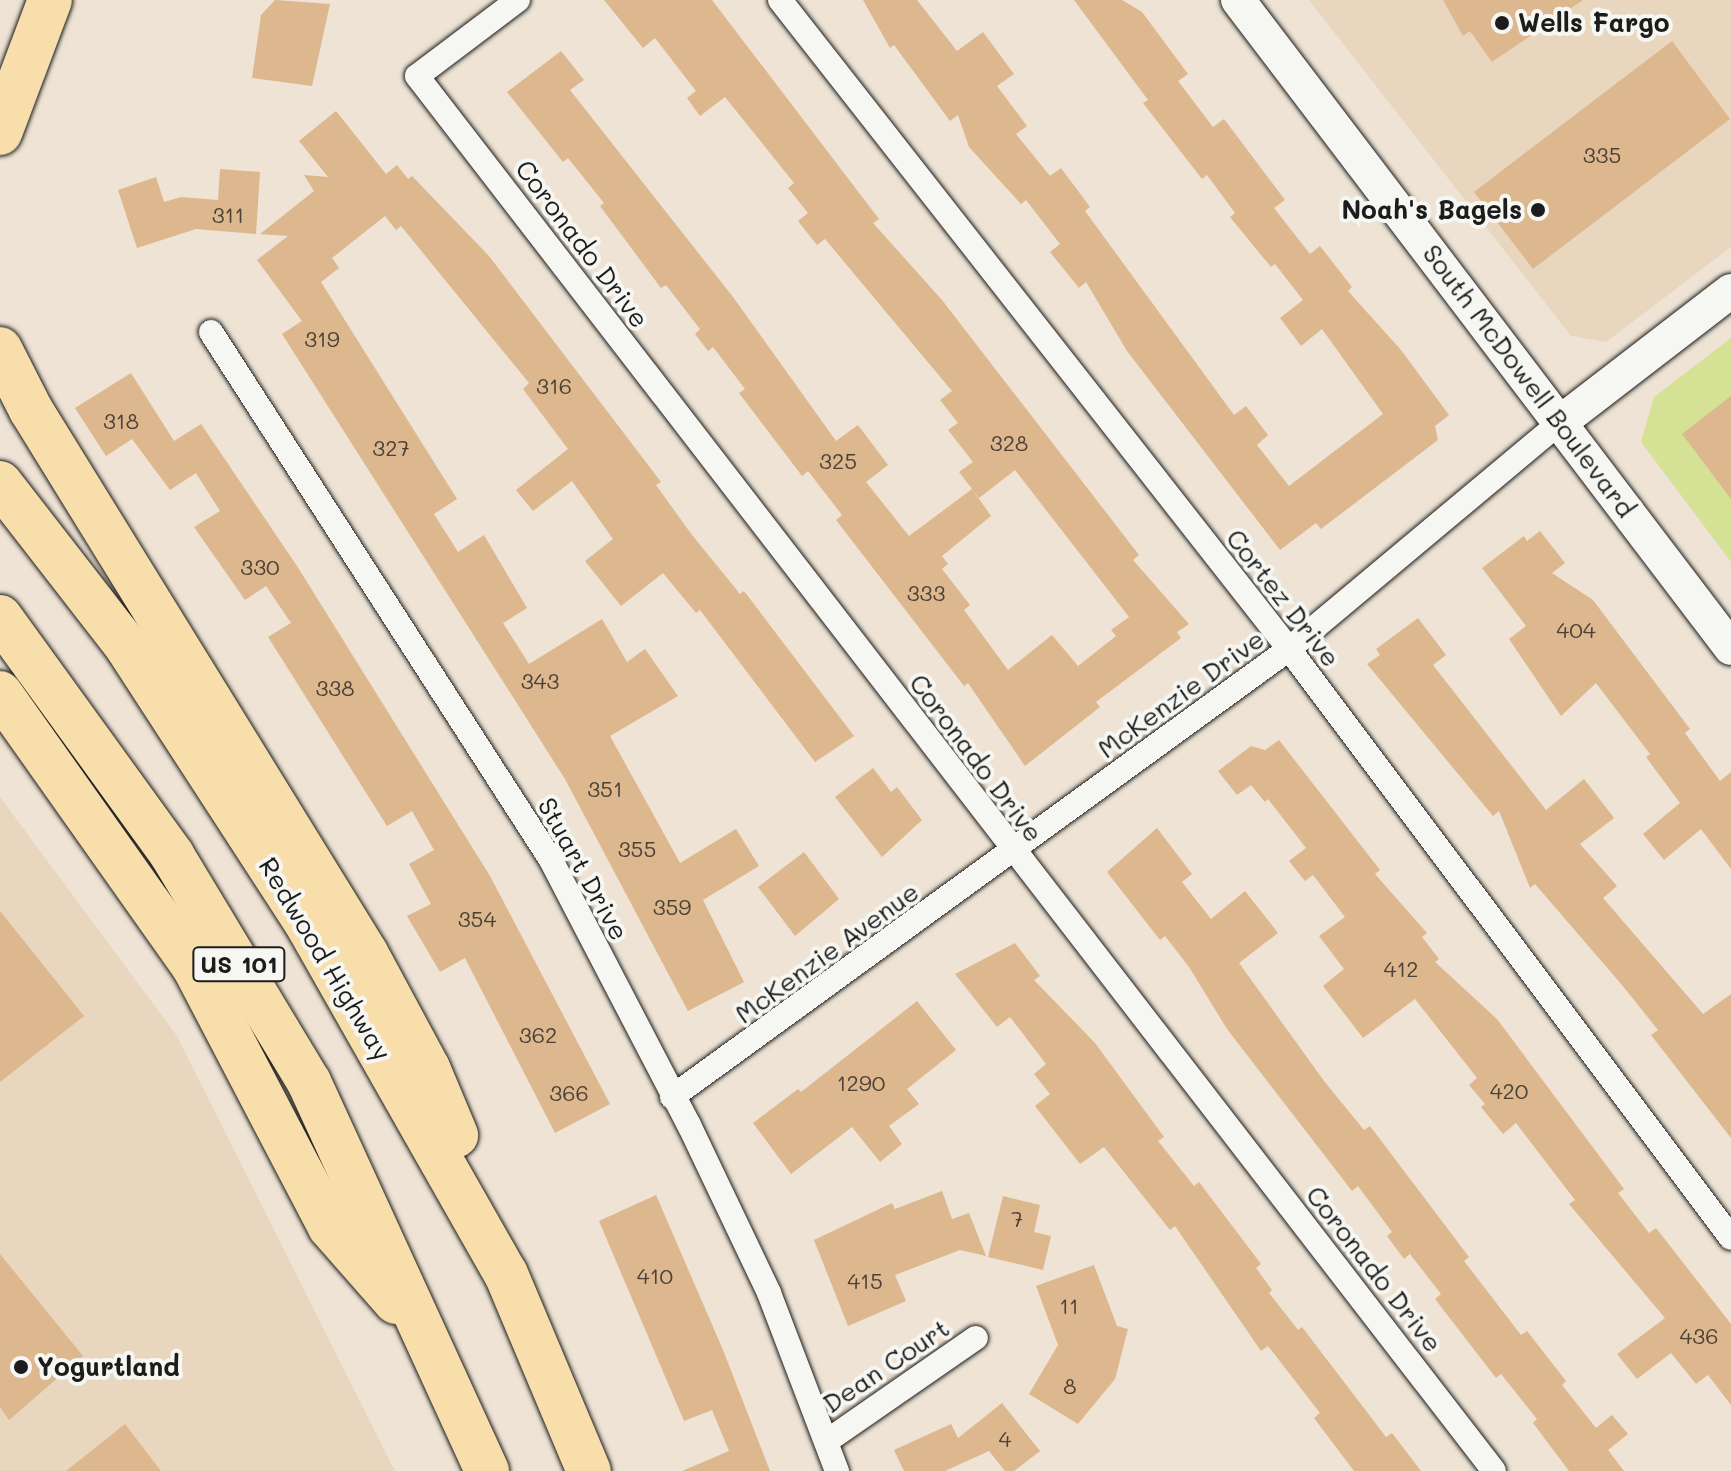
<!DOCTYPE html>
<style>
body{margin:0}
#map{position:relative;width:1731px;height:1471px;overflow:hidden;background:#eee3d4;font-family:Mali,sans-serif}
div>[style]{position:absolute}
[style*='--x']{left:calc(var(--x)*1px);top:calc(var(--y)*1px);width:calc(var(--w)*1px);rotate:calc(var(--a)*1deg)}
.built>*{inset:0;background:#e9d6bf}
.green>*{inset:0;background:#d5e295}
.building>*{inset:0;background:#ddb78e}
.roads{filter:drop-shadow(0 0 2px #1c1c1c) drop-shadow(0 0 2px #1c1c1c)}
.street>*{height:24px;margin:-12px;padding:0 12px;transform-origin:12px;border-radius:12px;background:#f6f6f2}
.secondary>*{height:34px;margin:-17px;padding:0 17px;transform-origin:17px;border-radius:17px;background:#f6f6f2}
.highway>*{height:44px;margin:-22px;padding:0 22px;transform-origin:22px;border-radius:22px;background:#f8deab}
.dots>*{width:22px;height:22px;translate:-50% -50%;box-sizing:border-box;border:4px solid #f6f6f2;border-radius:50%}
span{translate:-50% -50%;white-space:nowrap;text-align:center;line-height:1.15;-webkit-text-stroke:8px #f6f6f2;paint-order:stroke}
.number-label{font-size:22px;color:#4c4338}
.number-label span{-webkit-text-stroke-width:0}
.shield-label span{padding:2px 6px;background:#f6f6f2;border:2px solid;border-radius:6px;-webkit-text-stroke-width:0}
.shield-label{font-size:24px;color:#1c1c1c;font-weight:700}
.poi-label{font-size:26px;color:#1c1c1c;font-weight:700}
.left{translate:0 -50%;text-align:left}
.right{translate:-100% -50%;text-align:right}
.street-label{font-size:26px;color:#1c1c1c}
</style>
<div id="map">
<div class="built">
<i style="clip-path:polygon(1309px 0,1731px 0,1731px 247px,1606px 342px,1571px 336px)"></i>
<i style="clip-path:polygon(0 797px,177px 1036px,395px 1471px,0 1471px)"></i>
</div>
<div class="green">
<i style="clip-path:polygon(1731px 338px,1731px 562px,1641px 442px,1654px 397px)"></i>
</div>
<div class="building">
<i style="clip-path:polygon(275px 0,330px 4px,312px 86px,252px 78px,261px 15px)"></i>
<i style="clip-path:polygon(604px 0,712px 0,879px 219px,873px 223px,942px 300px,1139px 555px,1133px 560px,1189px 624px,1177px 632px,1181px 638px,1096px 702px,1100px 707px,1025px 766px,968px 683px,964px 686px,836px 520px,842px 515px,808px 471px,802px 476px,739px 393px,745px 389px,713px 347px,708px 351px,695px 334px,700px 329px,666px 285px,661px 288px,600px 206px,604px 203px,568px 158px,563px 162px,507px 92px,561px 51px,584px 80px,570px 90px,733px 297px,836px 441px,858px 425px,888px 465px,866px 482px,909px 536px,972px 489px,991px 516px,942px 556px,948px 564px,942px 569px,970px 605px,964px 610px,1008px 670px,1052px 635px,1078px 666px,1116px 636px,1111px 630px,1129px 617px,1015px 470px,979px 498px,959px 472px,973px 462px,948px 430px,958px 423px,940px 400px,952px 391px,825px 239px,817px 245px,798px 221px,808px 213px,788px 188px,794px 183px,725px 97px,700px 116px,687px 98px,696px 91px,655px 38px,643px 48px)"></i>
<i style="clip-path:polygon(863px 0,917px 0,957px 51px,983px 32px,1014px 74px,997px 86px,1027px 126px,1016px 134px,1050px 176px,1061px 168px,1090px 207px,1085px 211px,1234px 415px,1246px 406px,1268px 435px,1257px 445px,1289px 486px,1383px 414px,1322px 329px,1301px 346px,1280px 318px,1303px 300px,1275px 264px,1271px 267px,1230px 217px,1235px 213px,1207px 175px,1202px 179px,1143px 103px,1148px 100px,1074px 0,1122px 0,1142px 12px,1188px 74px,1178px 81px,1213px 127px,1224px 119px,1285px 200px,1274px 208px,1310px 254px,1320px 246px,1352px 287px,1348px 291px,1401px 350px,1449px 415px,1435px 426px,1438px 440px,1321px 529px,1316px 523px,1280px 550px,1127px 351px,1086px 282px,1079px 288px,1050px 252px,1060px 244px,1026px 200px,1021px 204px,969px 147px,958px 115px,950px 121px,894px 45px,890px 48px)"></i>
<i style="clip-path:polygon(1443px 0,1583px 0,1492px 62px,1470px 31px,1463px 36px)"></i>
<i style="clip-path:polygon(1672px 41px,1730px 119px,1533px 269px,1474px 192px)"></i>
<i style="clip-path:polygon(336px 111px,386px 174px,397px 165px,408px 179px,412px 176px,489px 256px,661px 482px,656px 485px,692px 535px,740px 594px,744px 591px,854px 736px,815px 762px,700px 610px,696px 613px,663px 573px,621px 606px,585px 561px,613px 539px,572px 481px,533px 511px,516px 490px,568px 449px,523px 389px,529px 383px,401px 226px,396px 230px,385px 216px,332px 258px,339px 268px,321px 282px,457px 499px,434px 514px,458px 552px,484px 535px,527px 608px,503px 623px,529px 664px,602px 619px,627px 662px,645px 649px,678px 696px,610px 736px,680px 863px,736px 829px,759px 866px,703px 900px,744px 982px,688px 1011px,565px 779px,282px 334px,302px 321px,257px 260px,288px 236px,260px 234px,314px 191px,304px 175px,328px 177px,299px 141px)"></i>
<i style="clip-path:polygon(220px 169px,260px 172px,256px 234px,196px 229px,137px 248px,118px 190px,156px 177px,164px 202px,181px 197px,218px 200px)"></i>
<i style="clip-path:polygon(131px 373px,174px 441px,201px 424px,297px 566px,490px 876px,610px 1104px,555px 1133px,465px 958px,440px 972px,407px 916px,431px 904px,409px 864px,434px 850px,412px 811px,387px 826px,268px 637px,291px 623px,266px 586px,245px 600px,194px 527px,220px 511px,196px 473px,170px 490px,132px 439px,106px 456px,75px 408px)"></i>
<i style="clip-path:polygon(1731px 396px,1731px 499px,1682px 434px)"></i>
<i style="clip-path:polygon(1540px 531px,1565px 563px,1552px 573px,1593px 600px,1690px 729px,1685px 733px,1720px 781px,1731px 772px,1731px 869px,1701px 829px,1664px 860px,1643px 834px,1680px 803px,1646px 757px,1650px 754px,1596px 683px,1561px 716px,1509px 639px,1526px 626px,1482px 568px,1524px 536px,1527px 541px)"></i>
<i style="clip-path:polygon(1418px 618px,1446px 655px,1433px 665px,1546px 810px,1584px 779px,1614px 818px,1580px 844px,1617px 886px,1603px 898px,1703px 1014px,1731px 994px,1731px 1138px,1651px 1035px,1658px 1030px,1622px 985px,1535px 884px,1530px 888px,1499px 811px,1493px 816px,1367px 664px,1380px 655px,1376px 649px)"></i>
<i style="clip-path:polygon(1279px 740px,1380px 870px,1375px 874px,1427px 933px,1422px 937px,1439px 959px,1435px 962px,1497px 1019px,1624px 1189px,1618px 1193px,1649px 1233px,1656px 1228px,1731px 1324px,1731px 1405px,1708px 1375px,1696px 1384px,1671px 1353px,1637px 1379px,1617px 1354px,1665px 1318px,1569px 1204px,1575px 1200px,1516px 1123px,1503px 1134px,1481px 1107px,1485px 1104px,1469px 1085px,1477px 1078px,1415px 999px,1363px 1038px,1323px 986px,1344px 969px,1319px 936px,1345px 917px,1313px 875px,1305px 881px,1289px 861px,1306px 848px,1268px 799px,1265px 802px,1251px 785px,1237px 795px,1218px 771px,1251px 746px,1265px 750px)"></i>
<i style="clip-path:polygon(873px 768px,891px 792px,897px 787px,922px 820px,882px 857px,835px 797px)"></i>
<i style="clip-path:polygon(1157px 828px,1192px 874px,1182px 882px,1211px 919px,1245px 891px,1278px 933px,1239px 963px,1324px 1081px,1364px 1130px,1370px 1126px,1469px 1257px,1464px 1261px,1521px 1335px,1527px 1331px,1566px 1381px,1562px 1385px,1596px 1428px,1612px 1415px,1628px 1434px,1608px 1450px,1624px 1471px,1569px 1471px,1533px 1423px,1537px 1419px,1501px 1374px,1496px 1378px,1435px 1299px,1441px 1294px,1410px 1254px,1404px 1259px,1387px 1236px,1392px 1232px,1358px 1186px,1352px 1191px,1227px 1029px,1189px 967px,1165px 936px,1160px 940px,1107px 872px)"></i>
<i style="clip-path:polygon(804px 852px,839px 899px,795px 936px,758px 887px)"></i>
<i style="clip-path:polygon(0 911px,84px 1016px,0 1082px)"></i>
<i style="clip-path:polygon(1015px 943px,1040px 976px,1034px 980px,1095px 1043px,1164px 1137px,1158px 1141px,1194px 1186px,1199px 1182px,1261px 1264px,1256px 1268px,1272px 1290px,1269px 1293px,1298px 1330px,1302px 1327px,1386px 1437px,1392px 1433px,1421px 1471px,1354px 1471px,1314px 1418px,1320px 1413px,1268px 1346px,1261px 1351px,1175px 1226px,1170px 1230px,1104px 1147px,1080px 1164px,1035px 1106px,1050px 1094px,1034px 1074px,1046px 1064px,1010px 1017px,997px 1027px,955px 974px)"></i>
<i style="clip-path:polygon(917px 1001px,956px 1050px,907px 1089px,919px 1104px,889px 1126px,902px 1144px,880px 1162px,852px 1127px,791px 1174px,753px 1123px,798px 1089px,801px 1092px)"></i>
<i style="clip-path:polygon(942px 1191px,952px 1219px,969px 1213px,986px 1256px,960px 1250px,895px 1275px,906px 1301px,848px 1326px,814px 1240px,892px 1203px,895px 1209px)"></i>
<i style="clip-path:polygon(656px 1195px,723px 1350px,770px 1471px,682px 1471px,729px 1451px,712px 1410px,684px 1421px,599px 1221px)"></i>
<i style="clip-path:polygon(1003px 1196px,1040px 1205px,1034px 1232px,1051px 1236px,1043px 1270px,988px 1257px)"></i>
<i style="clip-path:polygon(0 1254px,83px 1356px,9px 1420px,0 1407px)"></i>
<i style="clip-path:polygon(1094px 1265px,1117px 1326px,1128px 1329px,1115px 1379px,1078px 1424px,1029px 1394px,1058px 1345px,1036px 1286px)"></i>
<i style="clip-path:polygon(1002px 1403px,1040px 1451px,1014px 1471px,1005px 1471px,989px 1451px,945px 1471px,904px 1471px,894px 1450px,951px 1424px,958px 1438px)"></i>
<i style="clip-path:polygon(125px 1424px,161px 1471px,66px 1471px)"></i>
</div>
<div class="roads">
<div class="street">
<i style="--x:518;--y:0;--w:126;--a:143"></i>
<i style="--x:417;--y:76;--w:1762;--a:52.33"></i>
<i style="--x:780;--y:0;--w:825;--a:51.89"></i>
<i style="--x:1289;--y:649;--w:736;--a:53.11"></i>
<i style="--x:211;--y:332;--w:628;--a:57.22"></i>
<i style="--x:551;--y:860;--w:299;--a:62.5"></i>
<i style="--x:689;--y:1125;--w:186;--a:64.5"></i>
<i style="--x:769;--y:1293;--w:191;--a:69.1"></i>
<i style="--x:672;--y:1097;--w:762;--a:-35.98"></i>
<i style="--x:1289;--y:649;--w:356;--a:-39.9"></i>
<i style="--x:827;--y:1441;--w:181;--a:-34.7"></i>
</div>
<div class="secondary">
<i style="--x:1238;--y:0;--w:814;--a:52.74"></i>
<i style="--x:1562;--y:421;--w:213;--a:-37.6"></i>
</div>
<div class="highway">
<i style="--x:0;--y:133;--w:142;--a:-69.4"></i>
<i style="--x:0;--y:349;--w:68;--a:63.1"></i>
<i style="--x:31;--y:410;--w:638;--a:58.33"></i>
<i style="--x:366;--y:953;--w:131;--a:61.7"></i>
<i style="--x:428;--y:1068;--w:73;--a:67.3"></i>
<i style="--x:0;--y:483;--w:207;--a:52.2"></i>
<i style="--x:127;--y:647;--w:333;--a:57"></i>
<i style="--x:308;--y:926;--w:400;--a:60.4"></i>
<i style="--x:506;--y:1274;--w:214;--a:67.2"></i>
<i style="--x:0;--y:617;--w:294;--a:54.1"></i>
<i style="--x:172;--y:855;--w:265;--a:58.9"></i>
<i style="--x:309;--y:1082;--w:428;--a:65.4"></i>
<i style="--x:0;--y:693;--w:336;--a:54.7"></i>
<i style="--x:194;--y:967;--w:293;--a:62.4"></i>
<i style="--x:330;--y:1227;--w:100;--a:48.7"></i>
</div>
</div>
<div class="dots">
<i style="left:1502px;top:23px;background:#1c1c1c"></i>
<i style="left:1538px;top:210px;background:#1c1c1c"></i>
<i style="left:21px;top:1367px;background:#1c1c1c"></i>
</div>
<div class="number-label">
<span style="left:1602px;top:155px">335</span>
<span style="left:228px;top:215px">311</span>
<span style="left:322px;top:339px">319</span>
<span style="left:554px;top:386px">316</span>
<span style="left:121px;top:421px">318</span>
<span style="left:1009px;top:443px">328</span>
<span style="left:391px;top:448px">327</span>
<span style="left:838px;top:461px">325</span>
<span style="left:260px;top:567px">330</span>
<span style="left:926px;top:593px">333</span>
<span style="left:1576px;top:630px">404</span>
<span style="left:540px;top:681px">343</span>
<span style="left:335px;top:688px">338</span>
<span style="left:605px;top:789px">351</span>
<span style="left:637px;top:849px">355</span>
<span style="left:672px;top:907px">359</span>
<span style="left:477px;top:919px">354</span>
<span style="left:1401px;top:969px">412</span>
<span style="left:538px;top:1035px">362</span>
<span style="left:861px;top:1083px">1290</span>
<span style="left:1509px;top:1091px">420</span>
<span style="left:569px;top:1093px">366</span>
<span style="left:1017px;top:1219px">7</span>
<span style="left:655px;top:1276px">410</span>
<span style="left:865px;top:1281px">415</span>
<span style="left:1069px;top:1306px">11</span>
<span style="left:1699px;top:1336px">436</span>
<span style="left:1070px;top:1386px">8</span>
<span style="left:1005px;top:1439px">4</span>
</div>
<div class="shield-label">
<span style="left:239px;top:964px">US 101</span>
</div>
<div class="poi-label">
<span class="left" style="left:1518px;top:23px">Wells Fargo</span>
<span class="right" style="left:1522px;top:210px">Noah's Bagels</span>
<span class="left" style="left:37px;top:1367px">Yogurtland</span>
</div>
<div class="street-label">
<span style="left:582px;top:244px;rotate:53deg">Coronado Drive</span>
<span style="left:1529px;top:381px;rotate:53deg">South McDowell Boulevard</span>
<span style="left:1283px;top:598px;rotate:52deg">Cortez Drive</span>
<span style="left:1181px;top:694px;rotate:-36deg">McKenzie Drive</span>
<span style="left:976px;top:758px;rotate:53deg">Coronado Drive</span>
<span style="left:583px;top:869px;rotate:61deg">Stuart Drive</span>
<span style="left:827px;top:953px;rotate:-36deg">McKenzie Avenue</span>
<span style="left:325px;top:959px;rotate:59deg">Redwood Highway</span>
<span style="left:1374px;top:1269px;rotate:52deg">Coronado Drive</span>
<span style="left:886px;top:1366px;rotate:-34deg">Dean Court</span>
</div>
</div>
